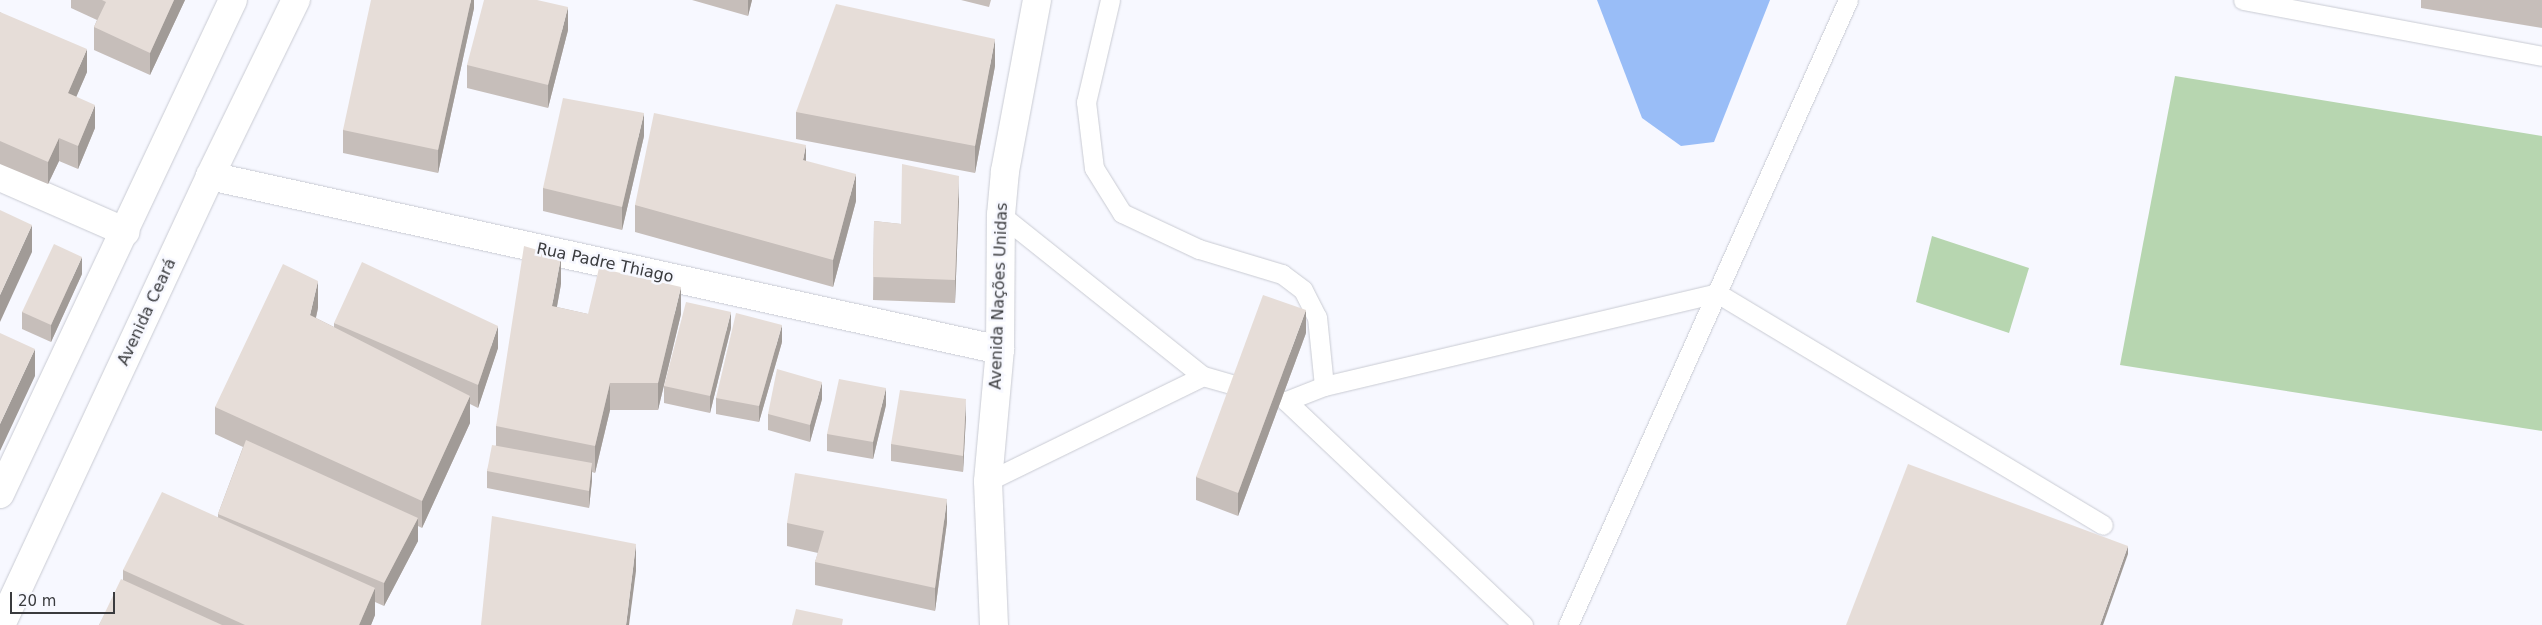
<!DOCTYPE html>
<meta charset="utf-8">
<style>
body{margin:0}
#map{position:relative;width:2542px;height:625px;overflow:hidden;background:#f7f8ff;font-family:"DejaVu Sans",sans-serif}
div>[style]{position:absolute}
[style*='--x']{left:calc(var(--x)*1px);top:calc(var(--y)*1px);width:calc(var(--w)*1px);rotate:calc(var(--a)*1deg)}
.green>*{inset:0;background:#b7d6b0}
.water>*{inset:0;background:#99bdf7}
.roads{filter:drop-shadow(0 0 1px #c9cbd3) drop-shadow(0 0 1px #c9cbd3)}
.service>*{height:19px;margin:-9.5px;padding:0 9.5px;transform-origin:9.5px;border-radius:9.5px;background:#fff}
.minor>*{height:28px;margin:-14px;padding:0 14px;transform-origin:14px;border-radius:14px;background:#fff}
.tertiary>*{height:28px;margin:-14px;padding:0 14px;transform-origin:14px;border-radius:14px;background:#fff}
.primary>*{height:28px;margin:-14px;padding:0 14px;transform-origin:14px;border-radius:14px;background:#fff}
.wall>*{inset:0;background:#c6beba}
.shaded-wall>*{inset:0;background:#a19b97}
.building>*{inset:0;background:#e6ddd8}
span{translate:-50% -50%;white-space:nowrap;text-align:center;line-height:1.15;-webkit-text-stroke:5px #f7f8ff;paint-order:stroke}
.street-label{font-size:16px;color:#3a3b3e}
.scale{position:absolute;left:10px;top:592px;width:105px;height:22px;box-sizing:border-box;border:2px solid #3a3b3e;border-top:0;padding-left:6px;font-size:15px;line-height:18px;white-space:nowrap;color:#3a3b3e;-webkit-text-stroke:4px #f7f8ff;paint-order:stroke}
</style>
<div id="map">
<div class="green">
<i style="clip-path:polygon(2175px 76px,2542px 136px,2542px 431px,2120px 365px)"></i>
<i style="clip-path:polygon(1932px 236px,2029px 268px,2009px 333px,1916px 302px)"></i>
</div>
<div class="water">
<i style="clip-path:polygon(1597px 0,1770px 0,1714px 142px,1681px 146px,1642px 118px)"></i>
</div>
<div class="roads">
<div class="service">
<i style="--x:1110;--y:0;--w:105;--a:103.2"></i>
<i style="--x:1086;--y:102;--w:66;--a:83.1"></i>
<i style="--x:1094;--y:168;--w:53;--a:58.1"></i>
<i style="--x:1122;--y:213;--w:85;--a:25.1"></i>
<i style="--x:1199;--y:249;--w:87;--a:16.8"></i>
<i style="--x:1282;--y:274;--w:26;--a:37"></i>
<i style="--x:1303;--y:290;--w:30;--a:63"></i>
<i style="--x:1317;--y:317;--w:69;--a:84.2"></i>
<i style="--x:2243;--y:0;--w:304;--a:10.6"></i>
<i style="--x:1001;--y:215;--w:258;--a:38.6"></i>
<i style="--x:1203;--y:376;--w:36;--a:16"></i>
<i style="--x:988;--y:481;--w:239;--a:-26"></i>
<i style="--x:1523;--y:625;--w:326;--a:-136.6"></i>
<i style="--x:1286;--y:401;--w:41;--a:-21.5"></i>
<i style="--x:1324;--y:386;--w:404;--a:-13.3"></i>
<i style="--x:1717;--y:293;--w:450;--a:31"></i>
<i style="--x:1568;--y:625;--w:685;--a:-65.87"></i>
</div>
<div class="minor">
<i style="--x:210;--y:176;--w:809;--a:12.42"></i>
<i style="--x:0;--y:177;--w:137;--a:23.6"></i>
</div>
<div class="tertiary">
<i style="--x:994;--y:625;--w:144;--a:-92.4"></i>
<i style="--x:988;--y:481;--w:132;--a:-84.8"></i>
<i style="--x:1000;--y:350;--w:135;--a:-89.6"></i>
<i style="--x:1001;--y:215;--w:44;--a:-84.8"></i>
<i style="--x:1005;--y:171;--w:174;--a:-79.4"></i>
</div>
<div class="primary">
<i style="--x:0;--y:494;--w:546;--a:-64.75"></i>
<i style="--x:1;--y:625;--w:495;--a:-65"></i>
<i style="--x:210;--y:176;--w:196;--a:-64"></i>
</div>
</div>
<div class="wall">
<i style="clip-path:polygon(71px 0,185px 0,150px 75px,94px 50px,94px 27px,97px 20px,71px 8px)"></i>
<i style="clip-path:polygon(474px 0,474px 8px,438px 173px,343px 153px,343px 130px)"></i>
<i style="clip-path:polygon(692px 0,752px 0,748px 16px)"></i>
<i style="clip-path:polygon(961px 0,991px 0,989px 7px)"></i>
<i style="clip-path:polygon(2421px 0,2542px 0,2542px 28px,2421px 8px)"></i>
<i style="clip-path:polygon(0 12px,87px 72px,76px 97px,95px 128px,78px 169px,59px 161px,48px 184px,0 164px)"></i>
<i style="clip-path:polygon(568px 30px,548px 108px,467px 88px,467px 65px)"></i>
<i style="clip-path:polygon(995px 66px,975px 173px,796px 139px,796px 112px)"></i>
<i style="clip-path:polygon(644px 136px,622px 230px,543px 211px,543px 188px)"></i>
<i style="clip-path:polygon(806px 161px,856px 201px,833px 287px,635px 232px,635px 205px)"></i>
<i style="clip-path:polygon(959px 198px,955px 303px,873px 300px,874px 221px,901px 224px)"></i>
<i style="clip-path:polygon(82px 274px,51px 342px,22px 329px,22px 312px)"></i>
<i style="clip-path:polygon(561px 284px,557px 307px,588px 314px,681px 314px,658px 410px,610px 410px,595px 473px,592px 472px,592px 480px,589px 508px,487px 488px,487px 471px,496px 445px,496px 426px)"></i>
<i style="clip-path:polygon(318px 308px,316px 318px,334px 327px,334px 323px,498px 348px,478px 408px,470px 404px,470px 423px,422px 528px,418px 526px,418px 541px,384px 606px,375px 602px,375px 615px,371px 625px,99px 625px,123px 580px,123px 570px,218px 517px,218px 514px,243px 447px,215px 434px,215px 407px)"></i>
<i style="clip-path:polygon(731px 328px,710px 413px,664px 403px,664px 386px)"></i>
<i style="clip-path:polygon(1306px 333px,1238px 516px,1196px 500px,1196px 477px)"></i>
<i style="clip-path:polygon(782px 342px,759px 422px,716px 414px,716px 398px)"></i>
<i style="clip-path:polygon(822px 399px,810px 442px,768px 430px,768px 414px)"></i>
<i style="clip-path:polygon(886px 405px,873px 459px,827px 451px,827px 434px)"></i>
<i style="clip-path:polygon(966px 416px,963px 472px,891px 461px,891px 444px)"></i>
<i style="clip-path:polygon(947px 522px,935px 611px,815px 585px,815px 562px,818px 553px,787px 546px,787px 523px)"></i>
</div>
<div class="shaded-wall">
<i style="clip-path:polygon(174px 0,185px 0,150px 75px,150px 53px)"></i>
<i style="clip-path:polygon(471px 0,474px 0,474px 8px,438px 173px,438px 150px)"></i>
<i style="clip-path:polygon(748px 0,752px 0,748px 16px)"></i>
<i style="clip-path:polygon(568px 7px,568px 30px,548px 108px,548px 85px)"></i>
<i style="clip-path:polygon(995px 39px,995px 66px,975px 173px,975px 146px)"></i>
<i style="clip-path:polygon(87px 49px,87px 72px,68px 116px,68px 93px)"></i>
<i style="clip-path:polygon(95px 105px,95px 128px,78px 169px,78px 146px)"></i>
<i style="clip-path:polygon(644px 113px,644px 136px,622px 230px,622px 207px)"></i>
<i style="clip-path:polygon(59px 138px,59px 161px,48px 184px,48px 162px)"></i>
<i style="clip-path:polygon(806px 145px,806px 172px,803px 160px)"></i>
<i style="clip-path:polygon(856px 174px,856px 201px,833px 287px,833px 260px)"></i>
<i style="clip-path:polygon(959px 176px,959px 198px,955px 303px,955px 280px)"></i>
<i style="clip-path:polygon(32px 225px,32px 252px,0 322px,0 295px)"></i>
<i style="clip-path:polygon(82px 257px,82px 274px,51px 342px,51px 325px)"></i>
<i style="clip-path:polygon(561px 257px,561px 284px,552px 333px,552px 306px)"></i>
<i style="clip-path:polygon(318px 281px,318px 308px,310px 342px,310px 315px)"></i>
<i style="clip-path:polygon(681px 287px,681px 314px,658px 410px,658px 383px)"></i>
<i style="clip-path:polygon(1306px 310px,1306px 333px,1238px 516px,1238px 493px)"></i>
<i style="clip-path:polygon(731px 312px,731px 328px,710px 413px,710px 396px)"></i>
<i style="clip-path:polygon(782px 325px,782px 342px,759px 422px,759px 406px)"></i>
<i style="clip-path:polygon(498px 326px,498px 348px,478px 408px,478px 385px)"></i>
<i style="clip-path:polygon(35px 349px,35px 376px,0 451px,0 424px)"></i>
<i style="clip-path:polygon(822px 382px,822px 399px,810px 442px,810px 425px)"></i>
<i style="clip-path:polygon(610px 383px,610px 410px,595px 473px,595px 446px)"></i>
<i style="clip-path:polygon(886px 388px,886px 405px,873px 459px,873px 442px)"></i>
<i style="clip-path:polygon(470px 396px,470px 423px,422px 528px,422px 501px)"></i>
<i style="clip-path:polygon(966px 399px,966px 416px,963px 472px,963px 456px)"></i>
<i style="clip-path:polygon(592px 463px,592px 480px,589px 508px,589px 491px)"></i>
<i style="clip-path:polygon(947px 499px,947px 522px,935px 611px,935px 588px)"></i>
<i style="clip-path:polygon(418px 518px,418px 541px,384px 606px,384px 583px)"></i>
<i style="clip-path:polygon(636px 544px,636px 571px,629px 625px,626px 625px)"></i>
<i style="clip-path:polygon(2128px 546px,2128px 554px,2103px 625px,2100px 625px)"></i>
<i style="clip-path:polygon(375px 588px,375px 615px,371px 625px,359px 625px)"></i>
</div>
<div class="building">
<i style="clip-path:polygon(102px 0,174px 0,150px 53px,94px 27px,106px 2px)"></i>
<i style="clip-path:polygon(371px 0,471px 0,438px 150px,343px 130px)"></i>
<i style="clip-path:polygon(484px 0,537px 0,568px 7px,548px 85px,467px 65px)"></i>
<i style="clip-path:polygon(836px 4px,995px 39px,975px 146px,796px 112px)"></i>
<i style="clip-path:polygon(0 12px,87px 49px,68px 93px,95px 105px,78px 146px,59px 138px,48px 162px,0 141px)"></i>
<i style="clip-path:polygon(563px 98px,644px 113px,622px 207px,543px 188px)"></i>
<i style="clip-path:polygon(654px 113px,806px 145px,803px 160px,856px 174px,833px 260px,635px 205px)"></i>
<i style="clip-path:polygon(902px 164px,959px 176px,955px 280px,873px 277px,874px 221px,901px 224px)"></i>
<i style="clip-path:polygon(0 210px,32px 225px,0 295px)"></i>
<i style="clip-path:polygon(54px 244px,82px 257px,51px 325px,22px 312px)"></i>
<i style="clip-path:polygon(524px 246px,561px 257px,552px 306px,588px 314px,599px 268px,681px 287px,658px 383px,610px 383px,595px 446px,496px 426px)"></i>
<i style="clip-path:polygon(362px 262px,498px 326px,478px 385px,334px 323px)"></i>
<i style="clip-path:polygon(283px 264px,318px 281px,310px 315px,470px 396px,422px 501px,215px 407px)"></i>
<i style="clip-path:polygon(1263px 295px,1306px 310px,1238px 493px,1196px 477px)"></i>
<i style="clip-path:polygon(686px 302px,731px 312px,710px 396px,664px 386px)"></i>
<i style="clip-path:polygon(736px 313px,782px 325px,759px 406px,716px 398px)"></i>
<i style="clip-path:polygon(0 333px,35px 349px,0 424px)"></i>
<i style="clip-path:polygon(777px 369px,822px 382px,810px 425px,768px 414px)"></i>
<i style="clip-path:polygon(839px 379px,886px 388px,873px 442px,827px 434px)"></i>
<i style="clip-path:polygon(900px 390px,966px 399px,963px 456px,891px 444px)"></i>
<i style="clip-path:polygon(246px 440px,418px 518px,384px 583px,218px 514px)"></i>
<i style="clip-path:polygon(492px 445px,592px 463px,589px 491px,487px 471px)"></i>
<i style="clip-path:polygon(1908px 464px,2128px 546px,2100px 625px,1846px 625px)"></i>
<i style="clip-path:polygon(795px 473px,947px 499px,935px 588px,815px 562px,824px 531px,787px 523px)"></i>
<i style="clip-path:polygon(162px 492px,375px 588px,359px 625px,245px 625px,123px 570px)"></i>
<i style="clip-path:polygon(492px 516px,636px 544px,626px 625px,481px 625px)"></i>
<i style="clip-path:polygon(121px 579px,222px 625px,99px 625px)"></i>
<i style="clip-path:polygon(796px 609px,843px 619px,842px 625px,792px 625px)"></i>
</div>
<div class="street-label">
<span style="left:605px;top:263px;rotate:12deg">Rua Padre Thiago</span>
<span style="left:999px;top:296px;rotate:-88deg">Avenida Nações Unidas</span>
<span style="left:147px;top:312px;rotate:-65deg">Avenida Ceará</span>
</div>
<div class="scale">20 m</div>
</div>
